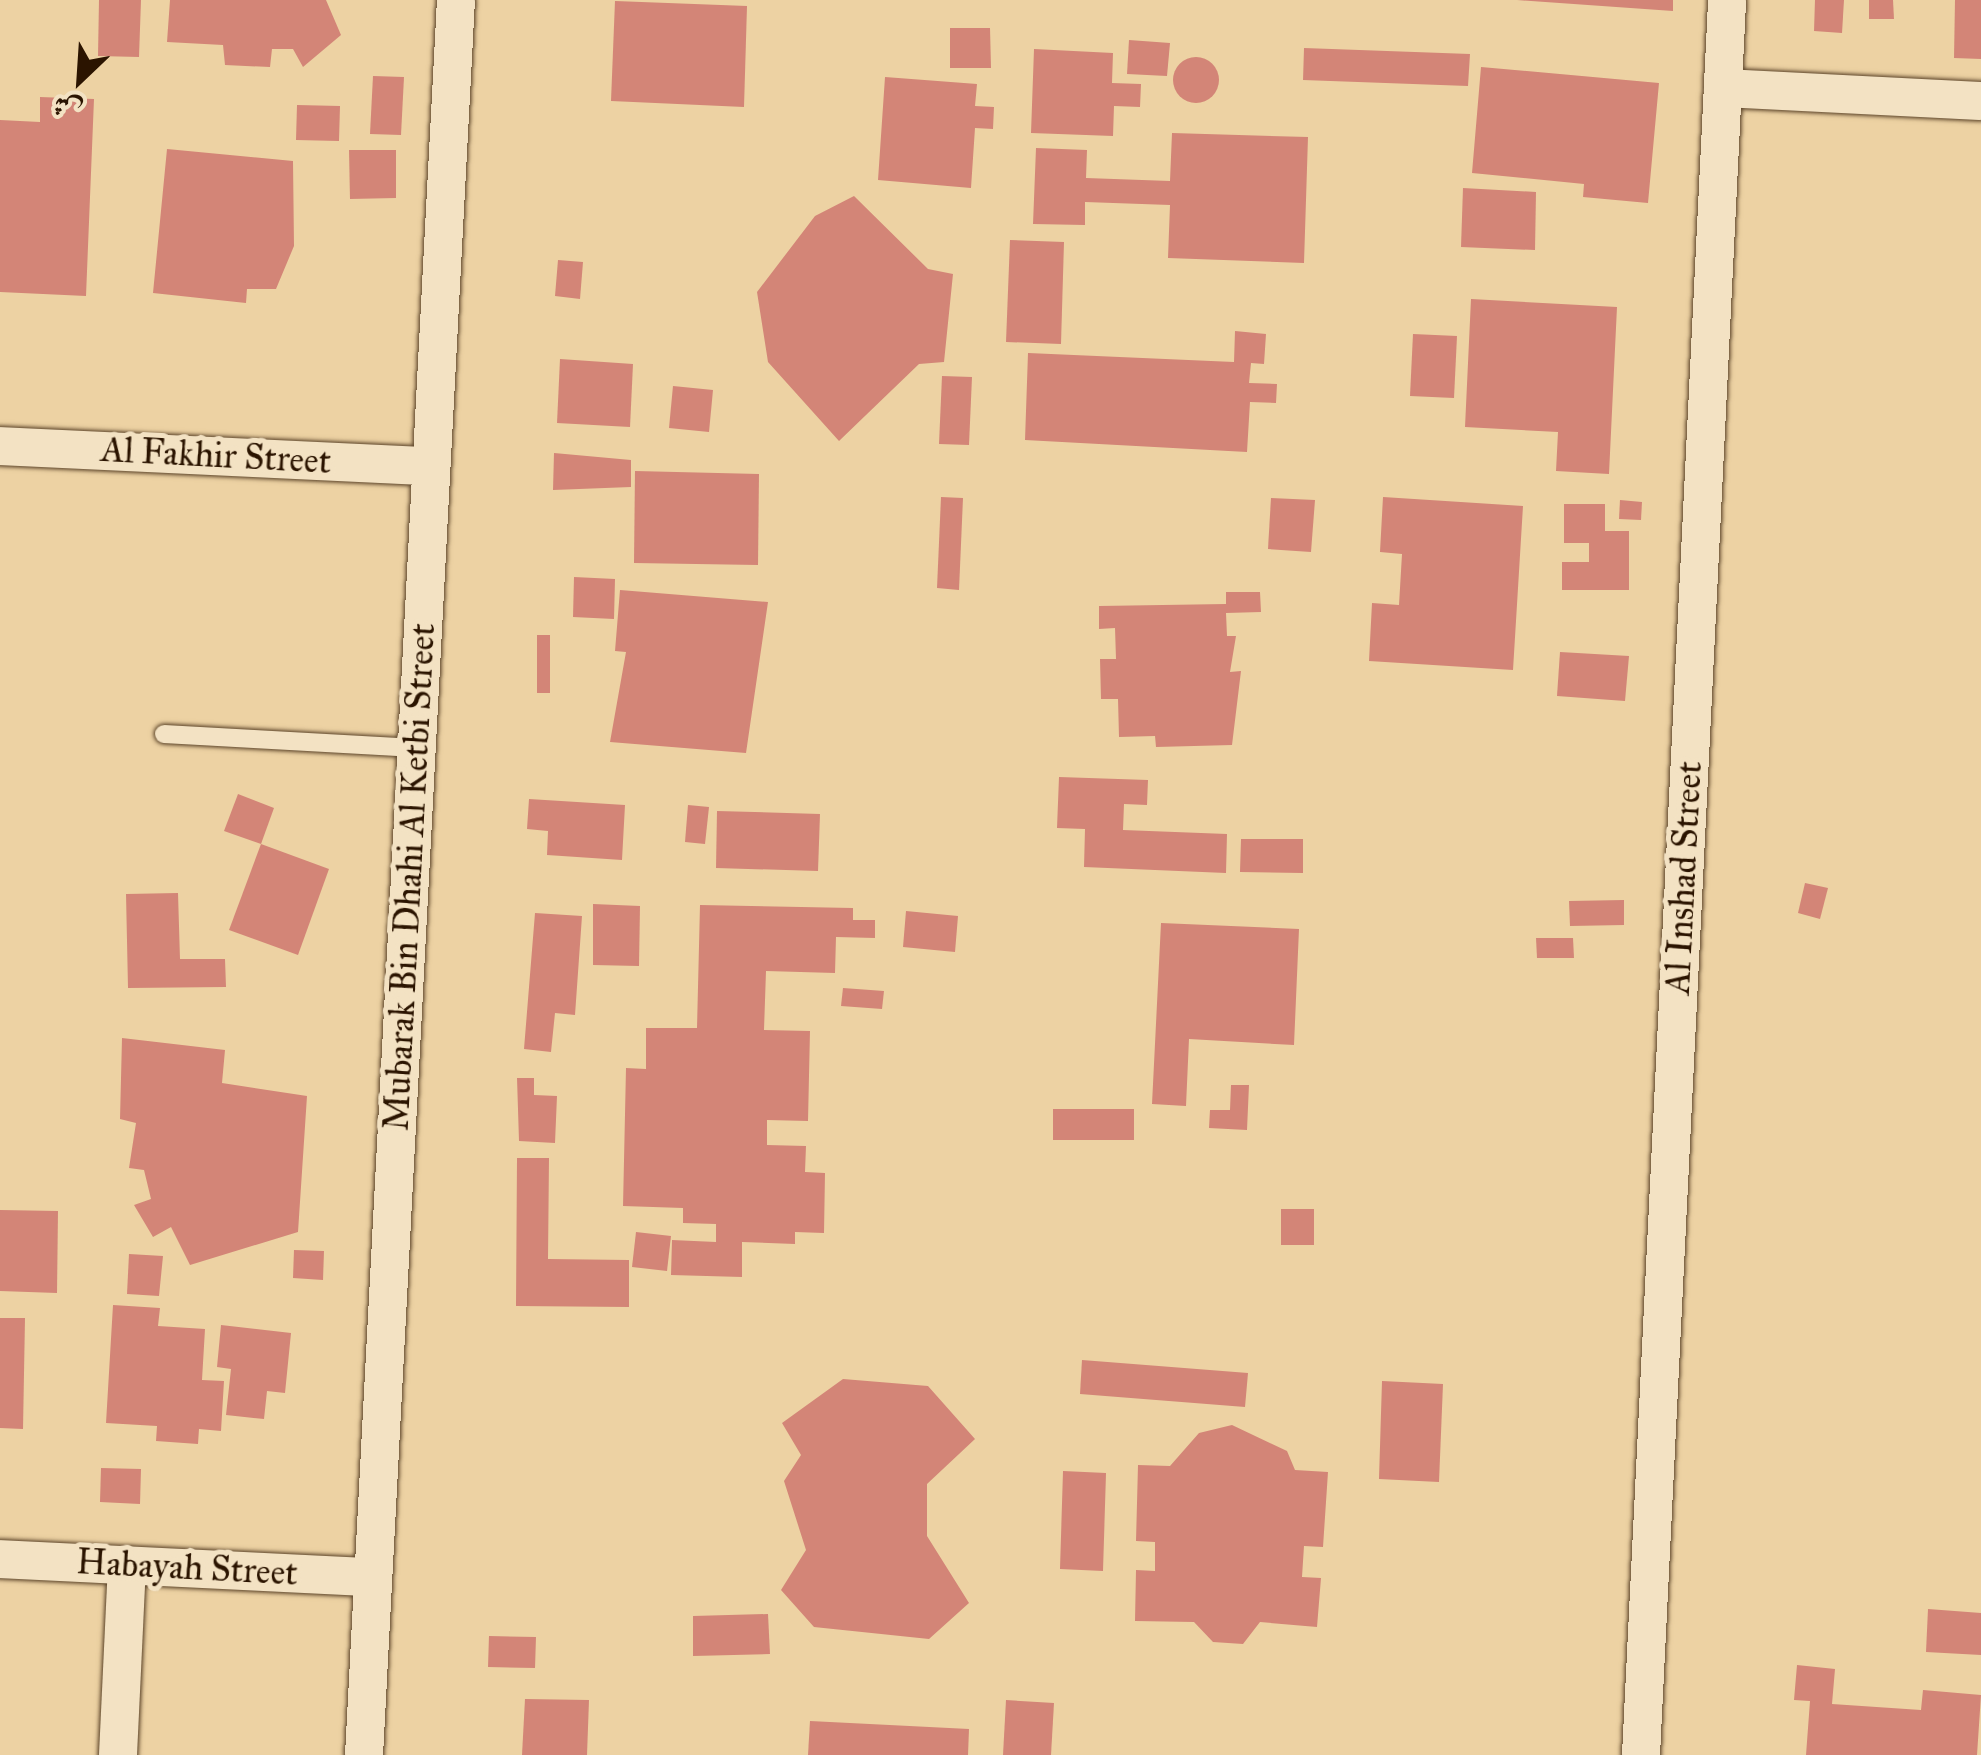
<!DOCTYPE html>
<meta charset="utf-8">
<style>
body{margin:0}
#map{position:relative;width:1981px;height:1755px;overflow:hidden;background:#edd2a3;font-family:"IM FELL Great Primer",Amiri,serif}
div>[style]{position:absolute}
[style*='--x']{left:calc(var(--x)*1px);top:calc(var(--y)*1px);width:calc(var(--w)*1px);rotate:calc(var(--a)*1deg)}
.building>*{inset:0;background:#d38577}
.round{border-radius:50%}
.roads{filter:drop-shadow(0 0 2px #5c4429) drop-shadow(0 0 2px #5c4429)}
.lane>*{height:18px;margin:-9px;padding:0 9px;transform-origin:9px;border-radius:9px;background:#f3e2c3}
.street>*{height:38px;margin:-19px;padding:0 19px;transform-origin:19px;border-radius:19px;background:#f3e2c3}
span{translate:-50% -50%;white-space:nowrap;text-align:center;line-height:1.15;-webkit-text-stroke:10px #f3e2c3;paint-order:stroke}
.street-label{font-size:35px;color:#2b1400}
.north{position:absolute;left:30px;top:30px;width:100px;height:100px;-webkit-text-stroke:8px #f3e2c3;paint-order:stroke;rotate:205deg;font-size:28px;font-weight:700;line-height:40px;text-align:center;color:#2b1400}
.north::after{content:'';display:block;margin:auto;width:35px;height:45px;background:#2b1400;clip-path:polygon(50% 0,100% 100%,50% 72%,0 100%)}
</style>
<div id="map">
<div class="building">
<i style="clip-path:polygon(99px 0,141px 0,139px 57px,98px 56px)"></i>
<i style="clip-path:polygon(170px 0,326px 0,341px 35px,303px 67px,293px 49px,272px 49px,270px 67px,225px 65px,223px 45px,167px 42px)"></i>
<i style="clip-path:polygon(1517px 0,1673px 0,1673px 11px)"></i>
<i style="clip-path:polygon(1815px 0,1844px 0,1842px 33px,1814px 31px)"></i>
<i style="clip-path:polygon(1869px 0,1893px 0,1894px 19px,1869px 19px)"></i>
<i style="clip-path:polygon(1955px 0,1981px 0,1981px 59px,1954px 58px)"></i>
<i style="clip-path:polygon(615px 1px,747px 6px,744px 107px,611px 101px)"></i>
<i style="clip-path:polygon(950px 28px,990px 28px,991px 68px,950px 68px)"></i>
<i style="clip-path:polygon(1129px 40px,1170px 43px,1167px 76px,1127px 74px)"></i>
<i style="clip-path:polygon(1304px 48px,1470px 54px,1468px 86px,1303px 80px)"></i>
<i style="clip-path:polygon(1034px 49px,1113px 53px,1112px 83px,1141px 84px,1140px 107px,1114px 106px,1113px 136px,1031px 133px)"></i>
<i class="round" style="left:1173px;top:57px;width:46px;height:46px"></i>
<i style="clip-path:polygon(1481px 67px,1659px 83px,1648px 203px,1583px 197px,1584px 184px,1472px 173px)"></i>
<i style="clip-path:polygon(373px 76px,404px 77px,401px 135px,370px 134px)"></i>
<i style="clip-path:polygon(885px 77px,977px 84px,975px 106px,994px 107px,993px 129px,975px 128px,971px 188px,878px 180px)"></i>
<i style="clip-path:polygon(40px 97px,94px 99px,86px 296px,0 292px,0 120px,40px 122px)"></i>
<i style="clip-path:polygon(297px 105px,340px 106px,339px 141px,296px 140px)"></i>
<i style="clip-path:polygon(1172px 133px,1308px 137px,1304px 263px,1168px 258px,1170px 205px,1085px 202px,1085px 225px,1033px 224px,1036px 148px,1087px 150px,1086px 178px,1170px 181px)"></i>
<i style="clip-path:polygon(167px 149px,293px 161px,294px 246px,276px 289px,247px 289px,246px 303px,153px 293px)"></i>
<i style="clip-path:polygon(349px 150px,396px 150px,396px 198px,350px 199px)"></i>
<i style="clip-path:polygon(1463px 188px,1536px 192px,1535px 250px,1461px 247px)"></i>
<i style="clip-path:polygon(854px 196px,928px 269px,953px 274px,944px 362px,919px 364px,839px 441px,768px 362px,757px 292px,815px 216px)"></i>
<i style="clip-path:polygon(1010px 240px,1064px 242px,1061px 344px,1006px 342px)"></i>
<i style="clip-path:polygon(558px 260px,583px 262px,580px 299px,555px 296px)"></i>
<i style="clip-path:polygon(1471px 299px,1617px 307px,1609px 474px,1556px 471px,1558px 432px,1465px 427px)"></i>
<i style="clip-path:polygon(1235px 331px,1266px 334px,1264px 364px,1251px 363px,1249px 383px,1277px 384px,1276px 403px,1250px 402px,1247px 452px,1025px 440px,1028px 353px,1234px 362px)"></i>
<i style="clip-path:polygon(1413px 334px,1457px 336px,1454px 398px,1410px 396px)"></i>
<i style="clip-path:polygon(560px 359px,633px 364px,630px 427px,557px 423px)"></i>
<i style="clip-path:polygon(942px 376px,972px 377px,969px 445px,939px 444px)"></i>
<i style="clip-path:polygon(673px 386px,713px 390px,709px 432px,669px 428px)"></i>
<i style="clip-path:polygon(554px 453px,631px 460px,631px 487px,553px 490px)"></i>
<i style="clip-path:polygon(635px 471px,759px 474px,758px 565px,634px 563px)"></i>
<i style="clip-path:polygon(941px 497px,963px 498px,959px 590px,937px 588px)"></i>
<i style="clip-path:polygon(1383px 497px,1523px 506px,1513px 670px,1369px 661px,1372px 603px,1399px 605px,1402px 554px,1380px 552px)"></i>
<i style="clip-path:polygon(1271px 498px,1315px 500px,1311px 552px,1268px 549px)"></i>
<i style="clip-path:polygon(1620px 500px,1642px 502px,1641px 520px,1619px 519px)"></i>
<i style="clip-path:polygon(1564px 504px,1605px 504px,1605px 531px,1629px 531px,1629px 590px,1562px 590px,1562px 562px,1589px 562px,1589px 543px,1564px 543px)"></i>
<i style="clip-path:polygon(574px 577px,615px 579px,614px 619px,573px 617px)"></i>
<i style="clip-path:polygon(620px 590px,768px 602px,746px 753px,610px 742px,626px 652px,615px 651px)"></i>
<i style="clip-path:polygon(1226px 592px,1260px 592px,1261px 612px,1226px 613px,1227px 636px,1236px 636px,1230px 672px,1241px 671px,1232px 745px,1156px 747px,1155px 736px,1119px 737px,1118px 699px,1101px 699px,1100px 659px,1116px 659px,1115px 628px,1099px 629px,1099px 606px,1226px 604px)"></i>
<i style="clip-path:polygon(537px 635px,550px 635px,550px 693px,537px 693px)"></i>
<i style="clip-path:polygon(1560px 652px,1629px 656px,1625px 701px,1557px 696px)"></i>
<i style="clip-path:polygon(1059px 777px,1148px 780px,1147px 805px,1124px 804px,1123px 830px,1227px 834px,1226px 873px,1084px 867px,1085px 829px,1057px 828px)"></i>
<i style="clip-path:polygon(238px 794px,274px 808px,261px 844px,224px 831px)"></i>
<i style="clip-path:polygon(529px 799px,625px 805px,622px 860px,547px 855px,548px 831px,527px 829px)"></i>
<i style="clip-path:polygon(688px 805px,709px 807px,705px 844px,685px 842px)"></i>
<i style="clip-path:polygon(717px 811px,820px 814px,818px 871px,716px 868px)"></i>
<i style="clip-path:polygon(1241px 839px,1303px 839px,1303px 873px,1240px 872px)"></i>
<i style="clip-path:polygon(261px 844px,329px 869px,298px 955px,229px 930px)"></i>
<i style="clip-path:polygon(1805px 883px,1828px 888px,1820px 919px,1798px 913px)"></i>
<i style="clip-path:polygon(178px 893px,180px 959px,225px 959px,226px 987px,128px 988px,126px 894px)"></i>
<i style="clip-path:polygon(1624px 900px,1624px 925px,1570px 926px,1569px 901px)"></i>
<i style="clip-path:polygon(593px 904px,640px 906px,639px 966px,593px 965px)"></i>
<i style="clip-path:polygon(700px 905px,853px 908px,853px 920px,875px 920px,875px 938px,836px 937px,835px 973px,766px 971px,764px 1030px,810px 1031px,808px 1121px,767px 1120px,767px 1145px,806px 1146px,805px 1172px,825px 1173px,824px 1233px,795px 1232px,795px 1244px,742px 1242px,742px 1277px,671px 1275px,672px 1240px,716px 1242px,716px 1224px,683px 1223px,683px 1208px,623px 1206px,626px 1068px,646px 1069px,646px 1028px,697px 1028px)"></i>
<i style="clip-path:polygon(906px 911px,958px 916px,955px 952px,903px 947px)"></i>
<i style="clip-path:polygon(535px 913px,582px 916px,575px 1015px,555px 1013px,551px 1052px,524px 1049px)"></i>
<i style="clip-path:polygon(1161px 923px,1299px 929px,1294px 1045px,1189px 1039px,1186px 1106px,1152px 1104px)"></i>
<i style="clip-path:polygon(1536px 938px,1573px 938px,1574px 958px,1537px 958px)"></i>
<i style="clip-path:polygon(843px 988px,884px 991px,882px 1009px,841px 1006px)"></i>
<i style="clip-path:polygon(122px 1038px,225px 1050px,222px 1083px,307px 1096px,298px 1232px,190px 1265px,171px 1227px,153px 1237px,134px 1205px,151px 1199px,144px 1170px,129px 1168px,136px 1123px,120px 1119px)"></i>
<i style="clip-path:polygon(517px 1078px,534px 1078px,534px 1095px,557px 1096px,555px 1143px,519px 1141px)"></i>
<i style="clip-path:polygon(1231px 1085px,1249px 1085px,1247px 1130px,1209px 1128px,1210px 1110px,1230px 1110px)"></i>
<i style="clip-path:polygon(1053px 1109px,1134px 1109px,1134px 1140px,1053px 1140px)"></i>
<i style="clip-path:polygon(517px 1158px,549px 1158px,548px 1259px,629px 1260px,629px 1307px,516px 1306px)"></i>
<i style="clip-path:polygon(1281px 1209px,1314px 1209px,1314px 1245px,1281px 1245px)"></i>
<i style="clip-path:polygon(0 1210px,58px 1211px,57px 1293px,0 1291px)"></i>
<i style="clip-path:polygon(636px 1232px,671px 1236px,667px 1271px,632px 1267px)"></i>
<i style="clip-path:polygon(294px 1250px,324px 1251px,323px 1280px,293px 1278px)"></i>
<i style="clip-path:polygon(129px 1254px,163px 1256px,159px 1296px,127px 1294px)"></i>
<i style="clip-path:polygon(113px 1305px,160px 1308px,158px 1326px,205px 1329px,202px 1380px,224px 1381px,221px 1431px,199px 1429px,198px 1444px,156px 1441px,157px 1426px,106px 1423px)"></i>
<i style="clip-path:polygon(0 1318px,25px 1318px,23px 1429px,0 1428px)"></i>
<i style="clip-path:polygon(221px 1325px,291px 1333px,285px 1393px,267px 1391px,264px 1419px,226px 1415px,231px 1369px,217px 1367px)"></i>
<i style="clip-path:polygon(1082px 1360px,1248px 1373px,1245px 1407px,1080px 1394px)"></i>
<i style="clip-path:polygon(843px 1379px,928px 1386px,975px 1439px,927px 1484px,927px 1536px,969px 1603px,929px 1639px,814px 1627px,781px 1590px,806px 1550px,784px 1481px,801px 1455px,782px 1423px)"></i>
<i style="clip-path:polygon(1382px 1381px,1443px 1384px,1439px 1482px,1379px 1479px)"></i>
<i style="clip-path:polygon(1232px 1425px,1287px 1451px,1295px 1470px,1328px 1472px,1323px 1547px,1304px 1546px,1302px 1577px,1321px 1578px,1317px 1627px,1260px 1622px,1243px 1644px,1213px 1642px,1194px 1622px,1135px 1621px,1136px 1570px,1155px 1571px,1155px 1542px,1136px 1541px,1138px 1465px,1170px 1466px,1199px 1433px)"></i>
<i style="clip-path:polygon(101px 1468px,141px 1469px,140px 1504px,100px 1502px)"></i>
<i style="clip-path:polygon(1063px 1471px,1106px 1473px,1103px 1571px,1060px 1569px)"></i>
<i style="clip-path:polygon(1928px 1609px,1981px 1613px,1981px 1655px,1926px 1652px)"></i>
<i style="clip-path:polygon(768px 1614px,770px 1654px,693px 1656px,693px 1616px)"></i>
<i style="clip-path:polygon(489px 1636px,536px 1637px,535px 1668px,488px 1667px)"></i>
<i style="clip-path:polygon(1797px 1665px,1835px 1669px,1832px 1704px,1921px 1710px,1923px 1690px,1981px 1695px,1977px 1755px,1806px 1755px,1810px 1701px,1794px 1700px)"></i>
<i style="clip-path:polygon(525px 1699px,589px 1700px,587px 1755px,522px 1755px)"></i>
<i style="clip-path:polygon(1006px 1700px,1054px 1703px,1051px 1755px,1003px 1755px)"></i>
<i style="clip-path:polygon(810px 1721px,969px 1729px,968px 1755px,808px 1755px)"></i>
</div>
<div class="roads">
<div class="lane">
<i style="--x:164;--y:734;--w:252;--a:3.2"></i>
</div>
<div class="street">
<i style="--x:1723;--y:88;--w:258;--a:2.9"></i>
<i style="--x:0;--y:446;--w:431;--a:2.7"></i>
<i style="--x:0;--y:1559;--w:373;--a:2.8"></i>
<i style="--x:118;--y:1755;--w:190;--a:-87.3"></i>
<i style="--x:364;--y:1755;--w:1757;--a:-87"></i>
<i style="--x:1641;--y:1755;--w:1757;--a:-87.19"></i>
</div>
</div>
<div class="street-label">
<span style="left:216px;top:456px;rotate:3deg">Al Fakhir Street</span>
<span style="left:410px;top:877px;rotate:-87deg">Mubarak Bin Dhahi Al Ketbi Street</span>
<span style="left:1684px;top:878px;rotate:-87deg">Al Inshad Street</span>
<span style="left:187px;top:1568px;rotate:3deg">Habayah Street</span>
</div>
<div class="north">ش</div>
</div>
